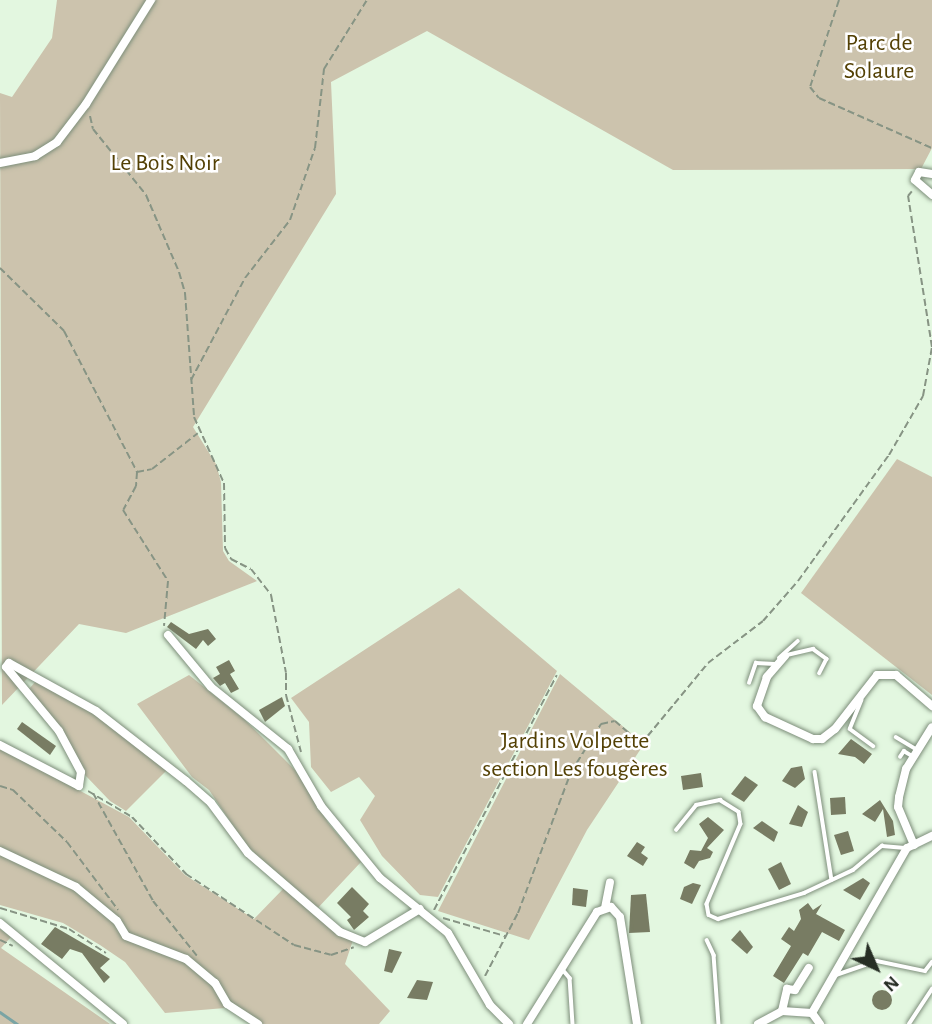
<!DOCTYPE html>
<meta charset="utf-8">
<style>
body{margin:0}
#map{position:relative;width:932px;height:1024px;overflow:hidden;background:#e3f7e0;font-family:"Alegreya Sans",sans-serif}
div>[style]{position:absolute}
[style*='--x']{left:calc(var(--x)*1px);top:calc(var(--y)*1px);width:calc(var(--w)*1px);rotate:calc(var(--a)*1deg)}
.green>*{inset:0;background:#ccc3ad}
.stream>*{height:2.5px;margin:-1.25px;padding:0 1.25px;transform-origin:1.25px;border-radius:1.25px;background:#7aa4a4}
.building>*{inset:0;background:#787c63}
.round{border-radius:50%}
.path>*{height:2px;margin-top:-1px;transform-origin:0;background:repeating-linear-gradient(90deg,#879484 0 7px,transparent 0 10.5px)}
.roads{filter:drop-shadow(0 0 2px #7d8e7a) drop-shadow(0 0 2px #7d8e7a)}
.lane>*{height:3.5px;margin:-1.75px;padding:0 1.75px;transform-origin:1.75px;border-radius:1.75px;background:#fff}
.street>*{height:8px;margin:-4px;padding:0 4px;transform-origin:4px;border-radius:4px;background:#fff}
span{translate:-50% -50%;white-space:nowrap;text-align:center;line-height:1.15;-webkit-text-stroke:5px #fff;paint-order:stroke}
.park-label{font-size:24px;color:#534004}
.north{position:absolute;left:841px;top:933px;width:70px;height:70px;-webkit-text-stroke:5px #fff;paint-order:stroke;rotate:136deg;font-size:19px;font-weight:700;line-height:28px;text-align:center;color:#272e25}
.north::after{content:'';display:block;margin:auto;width:24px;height:32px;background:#272e25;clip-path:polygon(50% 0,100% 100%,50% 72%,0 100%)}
</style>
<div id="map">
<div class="green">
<i style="clip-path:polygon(57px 0,932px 0,932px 148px,921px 169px,673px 170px,427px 31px,331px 82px,336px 194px,193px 427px,216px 464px,221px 482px,223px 551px,229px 561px,257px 581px,126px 633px,79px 624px,2px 705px,0 93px,12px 97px,52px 38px)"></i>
<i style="clip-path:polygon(897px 459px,932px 477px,932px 695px,801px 593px)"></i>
<i style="clip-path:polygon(459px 588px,557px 671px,438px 897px,420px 895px,382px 856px,360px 820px,375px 796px,359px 777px,331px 792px,311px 767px,309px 722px,291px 698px)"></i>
<i style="clip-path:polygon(560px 674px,644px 744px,587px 830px,529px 940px,438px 911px)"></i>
<i style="clip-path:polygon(189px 675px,244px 719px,296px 771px,329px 824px,361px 862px,315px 911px,246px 845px,209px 790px,192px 777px,137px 704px)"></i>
<i style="clip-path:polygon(36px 681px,95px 712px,167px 770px,126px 811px,110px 801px,85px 775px,60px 728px,29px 689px)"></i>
<i style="clip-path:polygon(0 748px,129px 817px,185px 875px,254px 919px,284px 888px,336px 933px,353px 940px,345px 964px,390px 1011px,379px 1024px,263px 1024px,237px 1007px,165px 1013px,125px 962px,100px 945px,63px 923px,0 905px)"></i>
<i style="clip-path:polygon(0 929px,11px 937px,1px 948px,110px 1024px,0 1024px)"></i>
</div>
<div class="stream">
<i style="--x:0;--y:1012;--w:21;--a:35"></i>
</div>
<div class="building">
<i style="clip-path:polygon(171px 622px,189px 634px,208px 629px,216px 639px,208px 646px,203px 640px,196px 649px,167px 627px)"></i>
<i style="clip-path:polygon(229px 660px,235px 671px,230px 674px,239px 689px,231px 693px,225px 683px,220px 686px,213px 678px,220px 674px,216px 667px)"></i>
<i style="clip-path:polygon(282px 697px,285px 706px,265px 722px,259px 710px)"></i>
<i style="clip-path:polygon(22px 722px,56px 746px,50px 755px,17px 729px)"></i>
<i style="clip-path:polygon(851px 739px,872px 754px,864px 764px,855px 757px,838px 754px)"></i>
<i style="clip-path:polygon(802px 766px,805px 779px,795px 788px,782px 781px,791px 768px)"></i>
<i style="clip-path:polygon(701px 773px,703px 787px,683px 790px,681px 776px)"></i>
<i style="clip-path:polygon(745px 776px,758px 785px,744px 802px,731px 794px)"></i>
<i style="clip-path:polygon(845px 797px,846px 814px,831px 815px,830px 798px)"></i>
<i style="clip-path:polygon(880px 800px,893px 821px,895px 835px,887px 837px,883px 809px,875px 822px,862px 814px)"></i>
<i style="clip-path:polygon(798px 805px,808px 812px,802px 827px,789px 824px)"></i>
<i style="clip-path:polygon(708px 817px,724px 830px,707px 848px,713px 852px,710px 858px,699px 861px,694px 869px,684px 863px,690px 850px,701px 851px,708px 838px,699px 824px)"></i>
<i style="clip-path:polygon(762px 821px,778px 832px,774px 842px,753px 828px)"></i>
<i style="clip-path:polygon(848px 831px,854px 851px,841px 855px,834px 835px)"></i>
<i style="clip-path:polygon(637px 842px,645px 847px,641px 853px,648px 858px,643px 866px,627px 856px)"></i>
<i style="clip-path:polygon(781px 862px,791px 884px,779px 890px,768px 869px)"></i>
<i style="clip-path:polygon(863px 878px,870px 883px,860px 900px,843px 890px)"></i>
<i style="clip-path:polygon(693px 883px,701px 885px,692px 904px,680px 899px,684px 887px)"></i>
<i style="clip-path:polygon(352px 887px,369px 904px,363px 911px,369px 917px,354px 930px,347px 920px,351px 917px,337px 903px)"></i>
<i style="clip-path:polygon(573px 888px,588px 890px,586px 907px,572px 905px)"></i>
<i style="clip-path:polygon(646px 894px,650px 932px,629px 933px,631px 895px)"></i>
<i style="clip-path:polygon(808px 903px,813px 910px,822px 904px,816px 914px,845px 930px,839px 941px,822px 932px,808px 956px,803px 953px,784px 983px,773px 976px,791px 946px,781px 939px,789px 927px,794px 931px,801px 919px,799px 910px)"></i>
<i style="clip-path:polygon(55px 927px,110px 959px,100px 968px,110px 977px,104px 983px,82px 953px,70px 949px,62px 959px,41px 944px)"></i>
<i style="clip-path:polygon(740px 930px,753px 947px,747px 954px,731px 940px)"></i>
<i style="clip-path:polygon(389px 949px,402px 952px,392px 973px,384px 971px)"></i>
<i style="clip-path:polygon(417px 980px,433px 982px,427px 1000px,407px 998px)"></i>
<i class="round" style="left:872px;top:990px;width:20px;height:20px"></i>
</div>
<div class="path">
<i style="--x:839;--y:0;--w:92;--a:108.4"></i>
<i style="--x:810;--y:87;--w:14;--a:51"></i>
<i style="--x:819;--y:98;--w:124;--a:23.9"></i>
<i style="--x:90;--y:116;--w:13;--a:77"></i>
<i style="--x:93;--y:129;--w:85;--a:51.2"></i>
<i style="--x:146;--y:195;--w:84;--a:66.8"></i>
<i style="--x:179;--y:272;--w:22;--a:74"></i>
<i style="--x:185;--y:293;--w:124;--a:85.8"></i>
<i style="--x:194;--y:417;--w:72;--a:65.6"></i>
<i style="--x:224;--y:483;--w:65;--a:89.1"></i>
<i style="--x:225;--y:548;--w:13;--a:61"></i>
<i style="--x:231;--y:559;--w:22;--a:27"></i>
<i style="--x:251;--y:569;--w:33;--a:52"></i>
<i style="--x:271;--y:595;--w:79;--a:79.1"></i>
<i style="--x:286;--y:673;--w:22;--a:90"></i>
<i style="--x:286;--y:695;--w:59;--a:75.3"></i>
<i style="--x:0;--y:268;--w:90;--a:44.5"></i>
<i style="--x:64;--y:331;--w:159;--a:62.6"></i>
<i style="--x:137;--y:472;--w:14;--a:94"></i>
<i style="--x:136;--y:486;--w:27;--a:118"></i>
<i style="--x:123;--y:510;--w:84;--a:57.6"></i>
<i style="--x:168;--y:581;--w:45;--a:95.1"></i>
<i style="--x:191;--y:380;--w:115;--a:-62.1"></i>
<i style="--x:245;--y:278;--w:73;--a:-52.2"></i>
<i style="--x:290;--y:220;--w:76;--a:-70.9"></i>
<i style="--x:315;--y:148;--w:80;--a:-83.5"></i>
<i style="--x:324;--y:69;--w:81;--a:-58.1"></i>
<i style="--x:137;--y:472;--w:15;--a:-11"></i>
<i style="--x:152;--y:469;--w:58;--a:-38"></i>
<i style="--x:0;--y:786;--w:14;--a:17"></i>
<i style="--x:13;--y:790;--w:75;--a:43.9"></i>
<i style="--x:67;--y:842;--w:85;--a:53.1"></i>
<i style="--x:88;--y:791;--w:51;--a:30.6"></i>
<i style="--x:132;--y:817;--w:79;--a:46.5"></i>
<i style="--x:186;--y:874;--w:129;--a:33.3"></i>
<i style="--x:294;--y:945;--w:38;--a:15"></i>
<i style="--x:331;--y:955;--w:24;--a:-19"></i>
<i style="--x:93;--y:793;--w:124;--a:60.9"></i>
<i style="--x:153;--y:901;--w:70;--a:51.3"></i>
<i style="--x:0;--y:908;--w:72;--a:16.9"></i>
<i style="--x:69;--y:929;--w:44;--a:33"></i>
<i style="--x:434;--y:910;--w:265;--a:-62.4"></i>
<i style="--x:443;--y:918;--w:65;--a:16.2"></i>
<i style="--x:0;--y:940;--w:14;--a:25"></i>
<i style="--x:485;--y:976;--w:71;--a:-62.4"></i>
<i style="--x:518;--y:913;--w:151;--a:-69.4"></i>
<i style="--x:571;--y:772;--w:57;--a:-58"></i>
<i style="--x:601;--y:724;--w:14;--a:-12"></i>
<i style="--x:615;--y:721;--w:35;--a:41"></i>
<i style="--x:641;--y:744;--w:105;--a:-50.4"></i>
<i style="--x:708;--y:663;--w:69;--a:-37.4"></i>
<i style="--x:763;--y:621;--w:53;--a:-48.8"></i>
<i style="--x:798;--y:581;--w:155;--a:-54.2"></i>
<i style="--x:889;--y:455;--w:68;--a:-60"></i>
<i style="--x:923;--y:396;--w:50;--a:-79.6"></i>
<i style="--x:932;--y:347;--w:153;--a:-99"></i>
<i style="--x:908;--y:196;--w:6;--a:-51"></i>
</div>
<div class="roads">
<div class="lane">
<i style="--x:787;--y:655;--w:27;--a:-13"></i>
<i style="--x:813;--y:649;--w:17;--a:36"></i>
<i style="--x:827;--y:659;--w:16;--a:117"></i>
<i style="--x:779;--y:658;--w:25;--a:-42"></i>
<i style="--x:749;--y:683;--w:21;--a:-71"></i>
<i style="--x:756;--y:663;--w:19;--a:3"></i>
<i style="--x:862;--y:700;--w:31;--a:112"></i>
<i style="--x:850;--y:729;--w:29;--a:36"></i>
<i style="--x:896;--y:737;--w:26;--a:31"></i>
<i style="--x:900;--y:757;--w:7;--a:-56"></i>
<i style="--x:904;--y:751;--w:12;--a:31"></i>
<i style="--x:815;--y:772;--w:109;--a:81.1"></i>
<i style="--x:676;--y:830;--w:32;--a:-51"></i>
<i style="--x:696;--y:805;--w:25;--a:-12"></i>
<i style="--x:720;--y:800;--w:22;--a:32"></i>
<i style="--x:739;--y:812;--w:12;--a:81"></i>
<i style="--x:741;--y:824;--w:87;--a:113"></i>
<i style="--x:707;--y:904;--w:11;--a:80"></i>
<i style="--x:709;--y:915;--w:10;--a:24"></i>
<i style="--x:718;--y:919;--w:90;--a:-16.8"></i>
<i style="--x:804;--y:893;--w:54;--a:-25.1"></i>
<i style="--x:853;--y:870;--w:38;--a:-40"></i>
<i style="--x:882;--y:846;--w:23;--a:5"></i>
<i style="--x:707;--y:940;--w:17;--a:65"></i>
<i style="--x:714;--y:955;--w:69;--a:85.9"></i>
<i style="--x:563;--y:970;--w:11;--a:49"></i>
<i style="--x:570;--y:978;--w:46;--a:86.3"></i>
<i style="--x:836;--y:975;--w:43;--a:-18.9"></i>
<i style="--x:877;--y:961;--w:49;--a:11.8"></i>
<i style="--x:925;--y:971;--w:11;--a:-52"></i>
<i style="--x:909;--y:1024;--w:42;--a:-56.7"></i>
</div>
<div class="street">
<i style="--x:0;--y:163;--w:36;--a:-11"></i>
<i style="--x:35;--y:156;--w:26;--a:-32"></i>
<i style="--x:57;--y:142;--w:48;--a:-52.7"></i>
<i style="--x:86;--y:104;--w:123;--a:-58"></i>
<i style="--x:932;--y:174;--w:13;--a:-171"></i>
<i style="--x:919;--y:172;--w:9;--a:117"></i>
<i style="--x:915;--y:180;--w:23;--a:41"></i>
<i style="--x:168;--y:635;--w:67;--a:50.4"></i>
<i style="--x:211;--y:687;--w:99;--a:38.8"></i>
<i style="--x:288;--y:749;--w:66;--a:59.9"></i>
<i style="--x:321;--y:806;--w:93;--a:50.7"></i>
<i style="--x:380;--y:878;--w:87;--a:39"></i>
<i style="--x:448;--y:933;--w:83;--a:59.7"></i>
<i style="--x:490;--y:1005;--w:27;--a:45"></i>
<i style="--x:785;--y:656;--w:28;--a:131"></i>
<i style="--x:767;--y:677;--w:31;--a:109"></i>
<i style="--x:757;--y:706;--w:14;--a:54"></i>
<i style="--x:765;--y:717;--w:53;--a:24.6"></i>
<i style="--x:813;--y:739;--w:9;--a:0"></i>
<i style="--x:822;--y:739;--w:16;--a:-38"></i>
<i style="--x:835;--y:729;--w:68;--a:-52.1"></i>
<i style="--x:877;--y:675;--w:19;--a:0"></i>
<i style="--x:896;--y:675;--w:48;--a:40.7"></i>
<i style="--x:0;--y:745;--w:89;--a:27.4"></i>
<i style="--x:79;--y:786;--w:14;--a:-82"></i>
<i style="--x:81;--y:772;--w:47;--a:-118.2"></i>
<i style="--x:59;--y:731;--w:83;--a:-129.6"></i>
<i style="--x:6;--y:667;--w:5;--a:-53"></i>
<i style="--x:9;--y:663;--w:99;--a:28.9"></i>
<i style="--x:96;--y:711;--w:114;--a:37.9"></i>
<i style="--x:186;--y:781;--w:33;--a:41"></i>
<i style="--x:211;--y:803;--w:62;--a:53.5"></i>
<i style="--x:248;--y:853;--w:121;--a:40.7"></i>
<i style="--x:340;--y:932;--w:27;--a:22"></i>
<i style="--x:365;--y:942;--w:64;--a:-31"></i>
<i style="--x:914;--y:845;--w:41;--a:-112.8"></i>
<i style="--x:898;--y:807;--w:10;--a:-84"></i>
<i style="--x:899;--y:797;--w:29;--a:-76"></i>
<i style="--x:906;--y:769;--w:49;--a:-58.2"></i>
<i style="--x:0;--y:851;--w:84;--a:25.3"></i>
<i style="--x:76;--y:887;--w:53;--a:39.7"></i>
<i style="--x:117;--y:921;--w:17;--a:59"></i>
<i style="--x:126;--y:936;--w:64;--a:21"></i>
<i style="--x:186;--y:959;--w:38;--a:40"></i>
<i style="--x:215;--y:983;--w:24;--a:60"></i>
<i style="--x:227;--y:1004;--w:37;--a:33"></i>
<i style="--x:605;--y:908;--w:26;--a:-79"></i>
<i style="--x:0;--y:923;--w:159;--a:39.4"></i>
<i style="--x:782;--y:1011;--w:23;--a:-77"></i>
<i style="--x:787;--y:989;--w:8;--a:7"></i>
<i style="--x:795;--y:990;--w:26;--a:-58"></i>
<i style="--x:527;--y:1024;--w:132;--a:-58"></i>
<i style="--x:597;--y:912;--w:15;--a:-20"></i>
<i style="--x:611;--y:907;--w:13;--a:48"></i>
<i style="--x:620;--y:917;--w:108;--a:81"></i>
<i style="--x:758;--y:1024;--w:27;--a:-28"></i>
<i style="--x:782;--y:1011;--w:30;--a:4"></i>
<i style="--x:820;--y:1024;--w:14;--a:-126"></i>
<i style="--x:812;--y:1013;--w:190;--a:-60.1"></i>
<i style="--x:907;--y:848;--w:28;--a:-26"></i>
</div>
</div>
<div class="park-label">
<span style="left:879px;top:58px">Parc de<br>Solaure</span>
<span style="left:165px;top:164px">Le Bois Noir</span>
<span style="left:575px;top:756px">Jardins Volpette<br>section Les fougères</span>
</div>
<div class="north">N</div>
</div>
